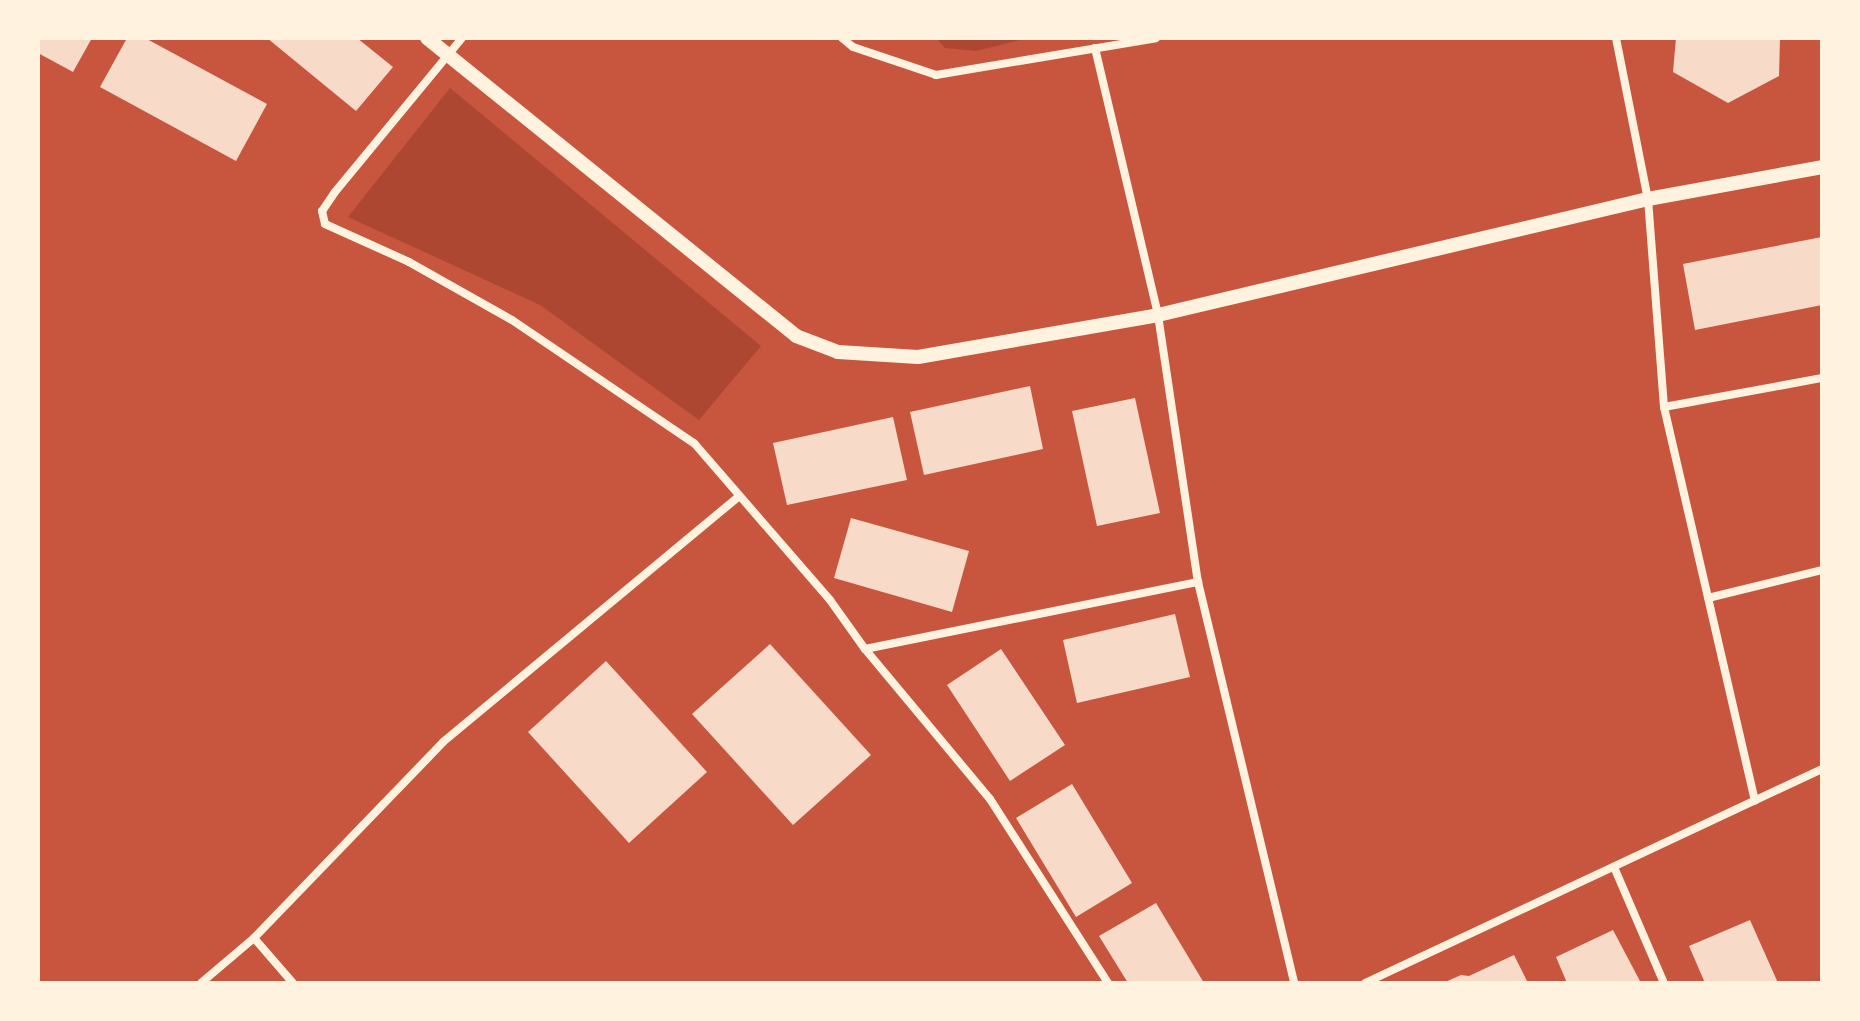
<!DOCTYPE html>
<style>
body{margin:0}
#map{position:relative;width:1860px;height:1021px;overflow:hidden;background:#c8553d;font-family:"Exo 2",sans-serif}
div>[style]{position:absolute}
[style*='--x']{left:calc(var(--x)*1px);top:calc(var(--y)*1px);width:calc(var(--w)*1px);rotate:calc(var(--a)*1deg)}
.green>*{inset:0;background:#ae4732}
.building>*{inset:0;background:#f7dbc8}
.minor>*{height:8px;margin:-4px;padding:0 4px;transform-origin:4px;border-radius:4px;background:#fff3e0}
.tertiary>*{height:14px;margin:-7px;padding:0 7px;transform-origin:7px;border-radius:7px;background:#fff3e0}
span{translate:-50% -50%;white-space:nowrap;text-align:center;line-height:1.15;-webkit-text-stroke:8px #fff3e0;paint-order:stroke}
.frame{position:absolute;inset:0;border:40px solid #fff3e0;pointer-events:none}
</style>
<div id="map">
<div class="green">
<i style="clip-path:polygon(936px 38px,1028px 38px,976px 51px,945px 48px)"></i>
<i style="clip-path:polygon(450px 88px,761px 346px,699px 420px,540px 305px,348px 217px)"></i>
</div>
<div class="building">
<i style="clip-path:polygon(38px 38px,92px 38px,73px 72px,38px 53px)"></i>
<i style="clip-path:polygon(127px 38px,145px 38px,267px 104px,236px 161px,100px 87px)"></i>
<i style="clip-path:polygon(267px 38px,357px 38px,393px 67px,356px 111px)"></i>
<i style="clip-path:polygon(1676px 38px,1780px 38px,1779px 76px,1728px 103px,1673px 72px)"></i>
<i style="clip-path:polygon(1822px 237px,1822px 305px,1695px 330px,1683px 264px)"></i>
<i style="clip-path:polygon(1030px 386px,1043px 449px,924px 475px,910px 412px)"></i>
<i style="clip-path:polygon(1135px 398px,1160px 513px,1097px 526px,1072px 411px)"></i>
<i style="clip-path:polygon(893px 417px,907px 480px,787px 505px,773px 443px)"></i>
<i style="clip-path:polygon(851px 518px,969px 551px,952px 612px,834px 578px)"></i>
<i style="clip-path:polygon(1175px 614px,1190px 677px,1077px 703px,1063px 640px)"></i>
<i style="clip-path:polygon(770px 644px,871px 755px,793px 825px,692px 714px)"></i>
<i style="clip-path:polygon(1001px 649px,1065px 745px,1010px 781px,947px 685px)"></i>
<i style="clip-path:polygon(606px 661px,707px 772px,629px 843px,528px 732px)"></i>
<i style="clip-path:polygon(1072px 784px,1132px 883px,1076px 917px,1016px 818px)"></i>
<i style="clip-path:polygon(1156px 903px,1204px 983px,1128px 983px,1099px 936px)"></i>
<i style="clip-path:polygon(1750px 920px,1778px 983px,1705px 983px,1689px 946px)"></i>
<i style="clip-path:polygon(1613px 930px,1641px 983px,1567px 983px,1556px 957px)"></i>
<i style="clip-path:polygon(1514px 955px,1528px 983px,1443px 983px,1461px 975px,1469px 976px)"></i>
</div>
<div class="minor">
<i style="--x:462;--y:38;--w:200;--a:129.5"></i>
<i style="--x:335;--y:192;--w:23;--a:124"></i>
<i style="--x:322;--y:211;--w:13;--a:77"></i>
<i style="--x:325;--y:224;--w:92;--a:24.3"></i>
<i style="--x:409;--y:262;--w:118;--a:29.4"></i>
<i style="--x:512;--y:320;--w:220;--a:34.1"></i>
<i style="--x:694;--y:443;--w:208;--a:49.1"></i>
<i style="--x:830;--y:600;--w:60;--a:54.5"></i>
<i style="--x:865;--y:649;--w:195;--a:50.2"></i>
<i style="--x:990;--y:799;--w:219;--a:57.3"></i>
<i style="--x:842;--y:38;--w:14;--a:39"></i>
<i style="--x:853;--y:47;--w:88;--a:18.6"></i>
<i style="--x:936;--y:75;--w:223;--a:-9.5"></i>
<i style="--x:1616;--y:38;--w:164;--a:78.8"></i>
<i style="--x:1648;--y:199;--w:209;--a:85.6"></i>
<i style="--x:1664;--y:407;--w:161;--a:-10.4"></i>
<i style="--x:1095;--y:48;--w:274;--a:76.7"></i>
<i style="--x:1158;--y:315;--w:270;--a:81.5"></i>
<i style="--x:1198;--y:582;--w:412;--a:76.5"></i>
<i style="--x:1664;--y:407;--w:404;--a:77"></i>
<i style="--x:1708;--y:598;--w:117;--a:-13.8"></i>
<i style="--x:865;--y:649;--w:340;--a:-11.4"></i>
<i style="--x:1614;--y:867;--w:126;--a:66.7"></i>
<i style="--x:254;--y:938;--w:60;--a:49.1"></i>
<i style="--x:201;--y:983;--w:70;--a:-40.3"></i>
<i style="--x:254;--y:938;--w:272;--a:-46"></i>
<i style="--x:443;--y:742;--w:385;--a:-39.7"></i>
<i style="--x:1365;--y:983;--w:505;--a:-25.09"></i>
</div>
<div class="tertiary">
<i style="--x:427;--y:38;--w:474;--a:38.9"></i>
<i style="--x:796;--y:336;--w:45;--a:20.9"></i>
<i style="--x:838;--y:352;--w:80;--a:3.6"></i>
<i style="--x:918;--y:357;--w:244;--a:-9.9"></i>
<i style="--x:1158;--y:315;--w:504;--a:-13.32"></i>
<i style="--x:1648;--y:199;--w:177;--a:-10.4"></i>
</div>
<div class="frame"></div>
</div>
